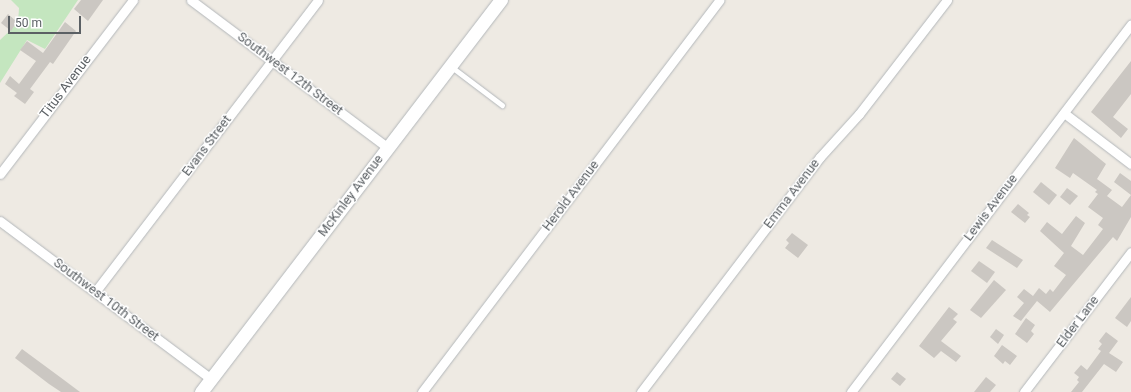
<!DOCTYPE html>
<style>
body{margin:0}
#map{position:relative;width:1131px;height:392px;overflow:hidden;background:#eeeae3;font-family:Roboto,sans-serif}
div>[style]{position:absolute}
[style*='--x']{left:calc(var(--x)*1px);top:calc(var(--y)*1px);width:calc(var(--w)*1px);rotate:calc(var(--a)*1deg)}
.green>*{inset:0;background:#c4e6bf}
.building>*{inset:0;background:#cbc7c2}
.roads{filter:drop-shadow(0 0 1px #b3b7ba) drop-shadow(0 0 1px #b3b7ba)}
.service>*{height:4.5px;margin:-2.25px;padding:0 2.25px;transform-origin:2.25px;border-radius:2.25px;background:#fff}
.minor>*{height:9px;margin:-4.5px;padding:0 4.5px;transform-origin:4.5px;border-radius:4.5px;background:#fff}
.secondary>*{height:13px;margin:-6.5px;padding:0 6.5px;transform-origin:6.5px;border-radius:6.5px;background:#fff}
span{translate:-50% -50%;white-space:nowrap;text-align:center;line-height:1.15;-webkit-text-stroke:3px #fff;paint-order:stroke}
.street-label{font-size:13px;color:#5b6064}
.scale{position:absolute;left:8px;top:16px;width:73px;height:18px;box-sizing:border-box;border:2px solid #5b6064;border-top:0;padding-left:5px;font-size:12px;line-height:14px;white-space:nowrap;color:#5b6064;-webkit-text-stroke:3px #fff;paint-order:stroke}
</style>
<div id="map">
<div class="green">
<i style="clip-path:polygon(11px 0,78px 0,45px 49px,27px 40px,0 83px,0 40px,18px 23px,19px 8px)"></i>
</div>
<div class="building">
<i style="clip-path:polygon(81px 0,103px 0,88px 21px,74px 9px)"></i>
<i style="clip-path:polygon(8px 14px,17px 22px,11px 31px,1px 23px)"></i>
<i style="clip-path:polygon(65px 22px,76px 31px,53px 64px,50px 62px,30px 89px,34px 92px,25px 104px,14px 96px,17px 93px,5px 84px,10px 76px,19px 84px,36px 61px,20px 50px,27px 41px,43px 53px)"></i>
<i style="clip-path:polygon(1131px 61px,1131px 94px,1113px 117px,1128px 129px,1121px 138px,1091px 112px)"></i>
<i style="clip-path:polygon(1074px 138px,1106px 164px,1097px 179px,1112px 190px,1107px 196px,1122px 207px,1131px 195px,1114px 182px,1120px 173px,1131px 181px,1131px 217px,1117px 241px,1113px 237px,1050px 312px,1037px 301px,1021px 321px,1013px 316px,1024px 303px,1017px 297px,1024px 289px,1033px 296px,1039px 288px,1046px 294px,1050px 289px,1053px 292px,1066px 275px,1054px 266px,1064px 253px,1040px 231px,1047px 222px,1062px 234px,1076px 216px,1085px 223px,1071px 246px,1083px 255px,1103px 229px,1098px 225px,1103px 218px,1088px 207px,1098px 194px,1095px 192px,1097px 190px,1073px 173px,1070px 178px,1055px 168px)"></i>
<i style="clip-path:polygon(1041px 182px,1057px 195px,1049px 205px,1033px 192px)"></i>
<i style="clip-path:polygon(1067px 188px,1078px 196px,1070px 205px,1060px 197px)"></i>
<i style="clip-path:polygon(1018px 204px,1029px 213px,1027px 215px,1030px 217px,1025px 223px,1011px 212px)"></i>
<i style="clip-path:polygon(792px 233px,808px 245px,798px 258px,785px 248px,789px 243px,786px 240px)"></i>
<i style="clip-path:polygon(992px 240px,1023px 260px,1017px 268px,986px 248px)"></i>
<i style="clip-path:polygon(979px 261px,995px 272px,987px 283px,971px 271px)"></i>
<i style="clip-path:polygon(994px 280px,1006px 290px,981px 318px,970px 310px)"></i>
<i style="clip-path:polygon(1131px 297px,1131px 321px,1127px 327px,1115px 318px)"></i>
<i style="clip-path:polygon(949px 307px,958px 314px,953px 319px,957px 322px,941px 341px,961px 356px,956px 362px,941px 351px,934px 358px,919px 346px)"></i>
<i style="clip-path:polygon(1026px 318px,1035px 325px,1031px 331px,1034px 334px,1027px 343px,1015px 334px)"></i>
<i style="clip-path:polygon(996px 329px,1004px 335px,998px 344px,990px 337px)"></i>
<i style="clip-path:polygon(1106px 332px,1118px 341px,1109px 353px,1123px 362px,1116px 372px,1104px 364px,1082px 392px,1071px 392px,1079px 382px,1077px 380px,1079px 377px,1074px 373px,1081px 365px,1087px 370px,1101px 351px,1098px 349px,1102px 344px,1099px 341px)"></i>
<i style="clip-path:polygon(1002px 345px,1017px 356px,1010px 365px,1005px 361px,1003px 364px,994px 356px)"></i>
<i style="clip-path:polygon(22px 349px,64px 380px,80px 392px,61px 392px,49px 384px,15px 358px)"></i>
<i style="clip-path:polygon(897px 372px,906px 379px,900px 386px,891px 379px)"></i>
<i style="clip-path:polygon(986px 377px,996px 385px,990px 392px,974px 392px)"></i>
</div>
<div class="roads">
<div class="service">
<i style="--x:452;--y:67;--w:63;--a:37.2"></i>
</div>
<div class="minor">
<i style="--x:191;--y:0;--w:246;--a:36.9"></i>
<i style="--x:1064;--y:113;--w:84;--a:37.3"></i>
<i style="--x:0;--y:174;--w:219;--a:-52.6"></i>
<i style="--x:0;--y:221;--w:264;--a:36.8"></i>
<i style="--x:95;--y:292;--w:367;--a:-52.6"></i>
<i style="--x:422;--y:392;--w:492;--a:-52.8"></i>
<i style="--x:641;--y:392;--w:295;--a:-52.7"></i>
<i style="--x:820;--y:157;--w:58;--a:-47.8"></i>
<i style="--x:859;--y:114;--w:144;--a:-52.3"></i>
<i style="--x:851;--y:392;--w:462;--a:-52.7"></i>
<i style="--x:1024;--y:392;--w:176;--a:-52.6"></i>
</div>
<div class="secondary">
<i style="--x:201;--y:392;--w:494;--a:-52.6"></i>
</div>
</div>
<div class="street-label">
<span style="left:290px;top:74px;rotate:37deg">Southwest 12th Street</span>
<span style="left:66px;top:87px;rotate:-53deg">Titus Avenue</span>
<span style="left:207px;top:146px;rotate:-53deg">Evans Street</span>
<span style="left:792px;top:194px;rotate:-53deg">Emma Avenue</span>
<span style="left:351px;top:196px;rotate:-53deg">McKinley Avenue</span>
<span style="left:571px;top:196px;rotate:-53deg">Herold Avenue</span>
<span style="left:991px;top:208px;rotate:-53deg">Lewis Avenue</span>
<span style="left:106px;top:300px;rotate:37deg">Southwest 10th Street</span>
<span style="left:1078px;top:322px;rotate:-53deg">Elder Lane</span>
</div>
<div class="scale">50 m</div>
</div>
